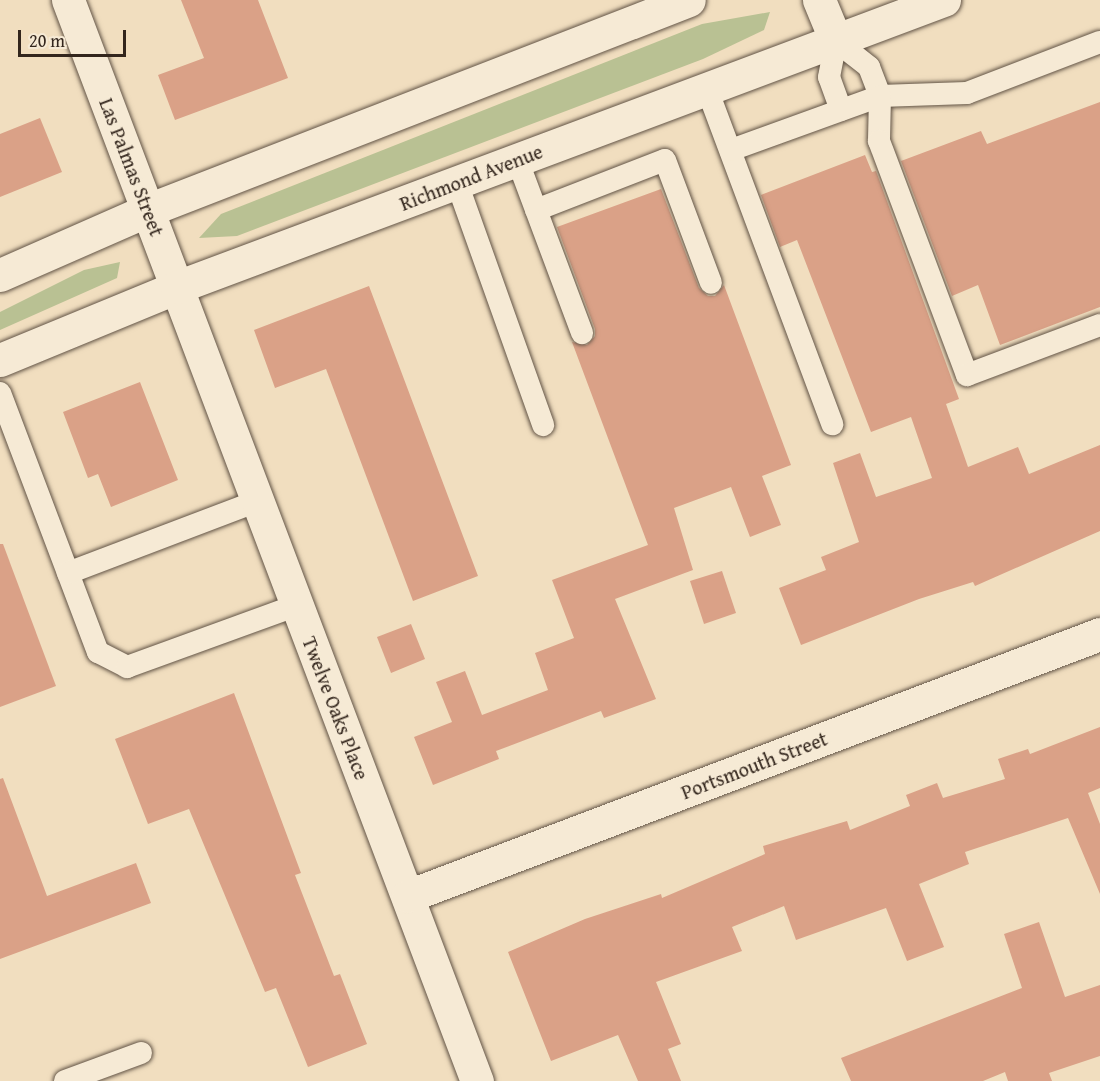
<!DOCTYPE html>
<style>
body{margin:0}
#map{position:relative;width:1100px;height:1081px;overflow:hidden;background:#f1debf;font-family:"Gentium Book Plus",serif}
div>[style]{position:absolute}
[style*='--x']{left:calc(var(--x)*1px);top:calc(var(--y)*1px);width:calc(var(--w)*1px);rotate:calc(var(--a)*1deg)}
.green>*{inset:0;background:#b9c193}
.building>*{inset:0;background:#daa187}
.roads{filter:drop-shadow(0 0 2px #625446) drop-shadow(0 0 2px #625446)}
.lane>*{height:22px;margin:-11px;padding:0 11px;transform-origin:11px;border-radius:11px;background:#f6ead5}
.street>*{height:33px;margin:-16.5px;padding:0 16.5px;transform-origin:16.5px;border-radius:16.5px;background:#f6ead5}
.secondary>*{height:33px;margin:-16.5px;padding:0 16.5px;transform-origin:16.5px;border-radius:16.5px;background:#f6ead5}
span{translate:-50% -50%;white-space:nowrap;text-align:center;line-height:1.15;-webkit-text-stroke:4.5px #f6ead5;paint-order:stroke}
.street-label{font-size:20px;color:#33261d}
.scale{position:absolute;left:18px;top:30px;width:108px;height:27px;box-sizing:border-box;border:3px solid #33261d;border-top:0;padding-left:8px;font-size:18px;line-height:21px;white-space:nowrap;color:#33261d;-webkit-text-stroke:4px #f6ead5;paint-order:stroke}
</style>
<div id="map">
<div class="green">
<i style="clip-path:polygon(770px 12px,764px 30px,703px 59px,237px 236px,199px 238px,221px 214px,702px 24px)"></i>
<i style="clip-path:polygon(120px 262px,117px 278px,0 330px,0 312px,84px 270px)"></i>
</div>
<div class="building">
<i style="clip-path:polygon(181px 0,258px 0,288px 78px,175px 120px,158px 75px,204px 58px)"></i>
<i style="clip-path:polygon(1100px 102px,1100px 307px,1000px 345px,978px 285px,952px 296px,901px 161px,981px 131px,987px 144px)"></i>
<i style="clip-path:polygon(40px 118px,62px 172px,0 197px,0 134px)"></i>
<i style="clip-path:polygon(865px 155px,872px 172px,876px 171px,959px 399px,946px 404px,968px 467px,1018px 447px,1029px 474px,1100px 445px,1100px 531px,975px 586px,973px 582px,919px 599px,801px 645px,779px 588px,826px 570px,821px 557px,859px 542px,833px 463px,860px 453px,876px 497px,932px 478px,911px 417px,871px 432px,797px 240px,780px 247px,761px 195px)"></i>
<i style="clip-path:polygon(661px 189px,699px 288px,708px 296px,715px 296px,724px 285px,791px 465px,762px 476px,781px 525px,750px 537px,731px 487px,674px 508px,693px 570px,615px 599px,656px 699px,604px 718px,601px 711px,496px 751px,499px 759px,433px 785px,414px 737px,452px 722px,436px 682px,465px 671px,482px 715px,548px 690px,535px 653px,574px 638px,552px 580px,648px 545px,572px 342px,587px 345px,595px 336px,595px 329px,557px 227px)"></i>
<i style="clip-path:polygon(369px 286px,478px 576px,413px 601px,326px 369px,275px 388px,254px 330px)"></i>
<i style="clip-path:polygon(140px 382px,178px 480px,111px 507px,98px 474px,88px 478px,63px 412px)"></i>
<i style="clip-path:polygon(0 544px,3px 544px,56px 686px,0 707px)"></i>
<i style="clip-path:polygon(722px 571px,736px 613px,704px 624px,690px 581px)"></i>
<i style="clip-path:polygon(411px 624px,425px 659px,391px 673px,377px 637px)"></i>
<i style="clip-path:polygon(234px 693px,301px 873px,295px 875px,334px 976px,340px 974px,367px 1044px,308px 1067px,276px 988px,265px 992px,189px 809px,148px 824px,115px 739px)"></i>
<i style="clip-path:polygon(1100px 727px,1100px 788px,1088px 793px,1100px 824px,1100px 894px,1068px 818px,965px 852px,969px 864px,919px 884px,944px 947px,907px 961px,886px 908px,796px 940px,784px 906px,732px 927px,742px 951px,656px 982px,681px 1044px,668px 1049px,681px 1081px,638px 1081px,618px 1035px,551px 1061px,508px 952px,585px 919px,661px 894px,662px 898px,765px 854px,763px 846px,847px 821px,850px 830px,910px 806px,906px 795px,937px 783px,943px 798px,1005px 779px,998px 759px,1028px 749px,1030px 754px)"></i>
<i style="clip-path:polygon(3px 778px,47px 896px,136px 863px,151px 903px,0 959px,0 779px)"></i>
<i style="clip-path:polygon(1039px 922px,1065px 997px,1100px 985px,1100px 1056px,1049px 1073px,1052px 1081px,1008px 1081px,1005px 1072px,983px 1081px,851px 1081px,841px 1058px,1022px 988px,1004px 934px)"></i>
</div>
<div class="roads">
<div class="lane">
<i style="--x:707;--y:89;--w:358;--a:69.5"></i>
<i style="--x:841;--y:110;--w:35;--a:-110"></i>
<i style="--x:829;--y:77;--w:37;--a:-79"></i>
<i style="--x:836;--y:41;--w:42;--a:38.2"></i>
<i style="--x:869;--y:67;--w:31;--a:69"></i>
<i style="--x:880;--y:96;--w:87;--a:-2"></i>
<i style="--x:967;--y:93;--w:142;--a:-21"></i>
<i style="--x:731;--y:150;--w:158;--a:-19.9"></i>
<i style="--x:880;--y:96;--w:45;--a:91.3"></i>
<i style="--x:879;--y:141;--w:250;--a:69.4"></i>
<i style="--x:967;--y:375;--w:142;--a:-20.6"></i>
<i style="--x:517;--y:159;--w:186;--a:69.5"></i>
<i style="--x:457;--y:183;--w:257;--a:70.4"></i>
<i style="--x:536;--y:210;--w:138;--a:-21.2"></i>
<i style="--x:665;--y:160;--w:131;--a:69.5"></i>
<i style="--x:0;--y:393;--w:277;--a:69.3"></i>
<i style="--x:98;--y:652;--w:33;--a:27"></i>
<i style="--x:127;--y:667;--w:181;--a:-20"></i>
<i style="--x:68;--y:573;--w:203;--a:-20.8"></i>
<i style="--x:65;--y:1081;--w:81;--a:-20.2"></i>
</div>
<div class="street">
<i style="--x:68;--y:0;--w:1156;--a:69.28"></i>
<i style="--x:408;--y:896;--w:740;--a:-20.74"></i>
</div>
<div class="secondary">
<i style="--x:819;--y:0;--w:44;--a:67.5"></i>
<i style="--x:0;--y:275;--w:162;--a:-23.7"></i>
<i style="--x:148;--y:210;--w:580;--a:-21.21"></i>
<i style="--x:0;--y:360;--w:191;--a:-22.4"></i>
<i style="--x:177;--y:287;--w:819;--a:-20.52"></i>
</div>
</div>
<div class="street-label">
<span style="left:132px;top:167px;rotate:69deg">Las Palmas Street</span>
<span style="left:471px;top:177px;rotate:-21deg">Richmond Avenue</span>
<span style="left:336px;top:708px;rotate:69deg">Twelve Oaks Place</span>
<span style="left:754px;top:765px;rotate:-21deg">Portsmouth Street</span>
</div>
<div class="scale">20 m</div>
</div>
